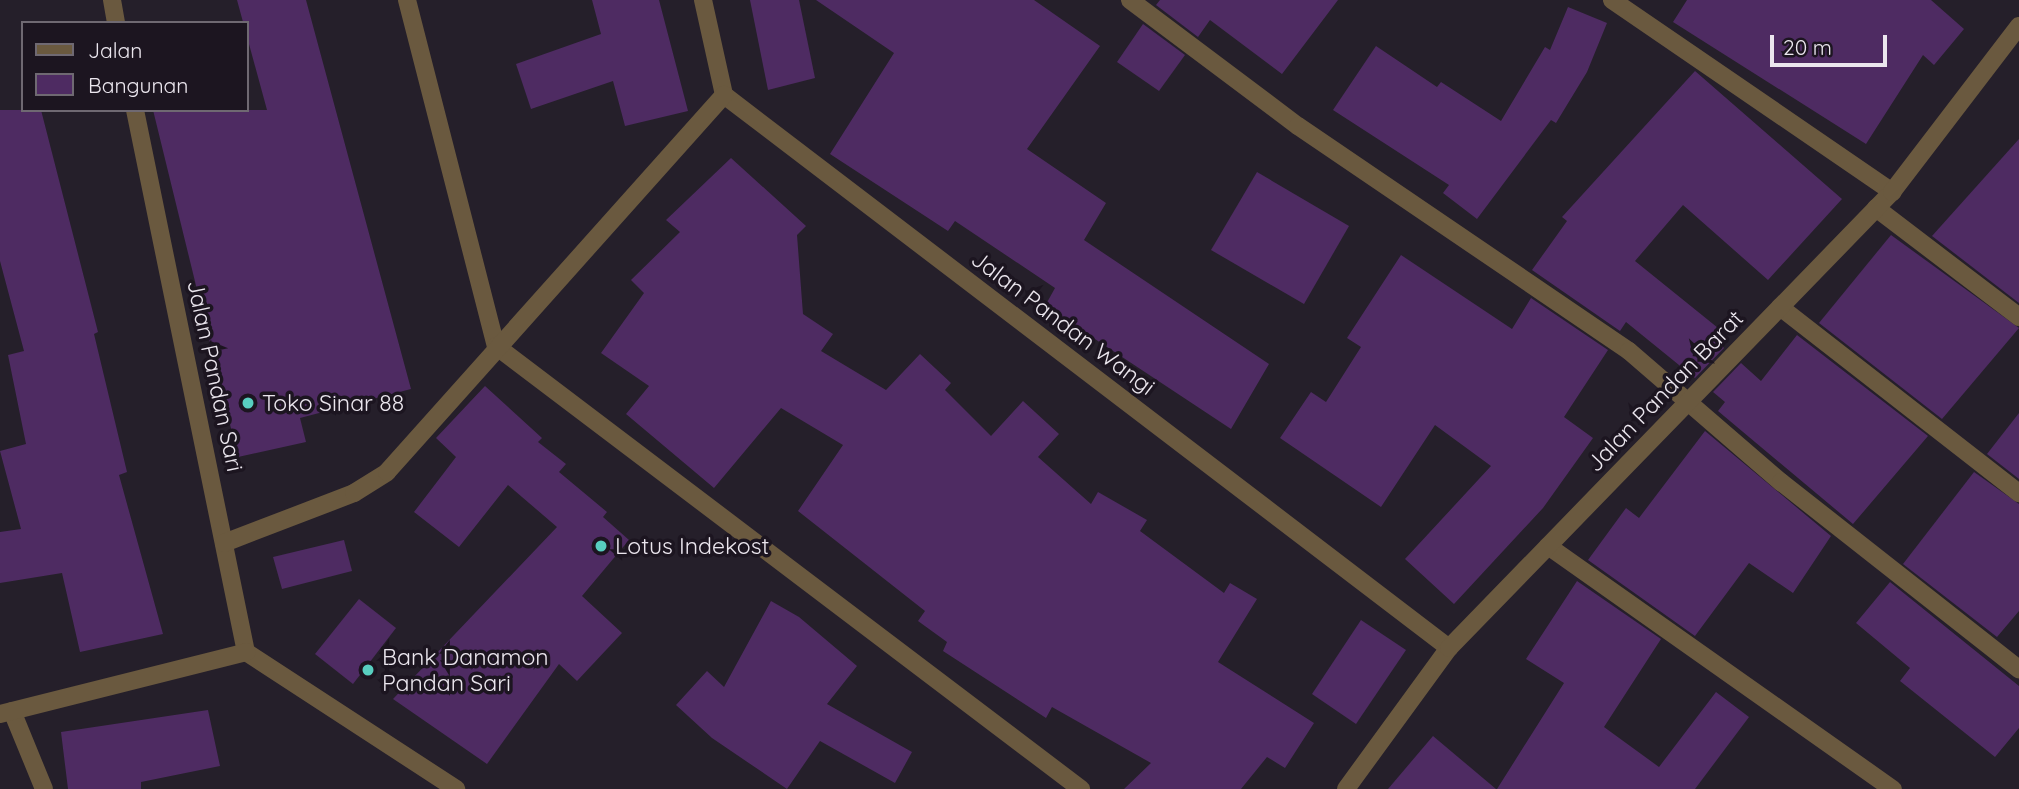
<!DOCTYPE html>
<style>
body{margin:0}
#map{position:relative;width:2019px;height:789px;overflow:hidden;background:#251f2a;font-family:Quicksand,sans-serif}
div>[style]{position:absolute}
[style*='--x']{left:calc(var(--x)*1px);top:calc(var(--y)*1px);width:calc(var(--w)*1px);rotate:calc(var(--a)*1deg)}
.building>*{inset:0;background:#4e2b62}
.minor>*{height:18px;margin:-9px;padding:0 9px;transform-origin:9px;border-radius:9px;background:#6a593f}
.dots>*{width:19px;height:19px;translate:-50% -50%;box-sizing:border-box;border:4px solid #1c1520;border-radius:50%}
span{translate:-50% -50%;white-space:nowrap;text-align:center;line-height:1.15;-webkit-text-stroke:7px #1c1520;paint-order:stroke}
.street-label{font-size:23px;color:#ebe6ee}
.poi-label{font-size:23px;color:#ebe6ee}
.left{translate:0 -50%;text-align:left}
.legend{position:absolute;left:21px;top:21px;width:228px;height:91px;box-sizing:border-box;background:#1c1520;border:2px solid #6f6972;margin:0;padding:9px 12px;list-style:none;font-size:21px;color:#ebe6ee}
.legend li{display:flex;align-items:center;gap:14px;height:35px}
.legend b{width:35px;border:2px solid #6f6972}
.scale{position:absolute;left:1770px;top:35px;width:117px;height:32px;box-sizing:border-box;border:4px solid #ebe6ee;border-top:0;padding-left:9px;font-size:21px;line-height:24px;white-space:nowrap;color:#ebe6ee;-webkit-text-stroke:5px #1c1520;paint-order:stroke}
</style>
<div id="map">
<div class="building">
<i style="clip-path:polygon(237px 0,306px 0,411px 389px,300px 418px,306px 442px,238px 457px,153px 110px,267px 110px)"></i>
<i style="clip-path:polygon(592px 0,659px 0,688px 111px,625px 126px,613px 81px,531px 109px,516px 64px,601px 34px)"></i>
<i style="clip-path:polygon(750px 0,799px 0,815px 78px,768px 90px)"></i>
<i style="clip-path:polygon(816px 0,1034px 0,1100px 46px,1027px 149px,1106px 203px,1084px 240px,1269px 364px,1231px 429px,1045px 306px,1055px 288px,955px 221px,948px 231px,830px 154px,894px 53px)"></i>
<i style="clip-path:polygon(1160px 0,1338px 0,1282px 74px,1210px 20px,1198px 37px,1156px 5px)"></i>
<i style="clip-path:polygon(1687px 0,1931px 0,1964px 29px,1934px 65px,1923px 55px,1866px 144px,1673px 22px)"></i>
<i style="clip-path:polygon(1568px 7px,1607px 23px,1587px 72px,1556px 123px,1551px 120px,1477px 219px,1443px 193px,1449px 185px,1333px 110px,1376px 46px,1437px 87px,1441px 82px,1501px 121px,1545px 47px,1550px 50px)"></i>
<i style="clip-path:polygon(1143px 24px,1185px 55px,1159px 91px,1117px 62px)"></i>
<i style="clip-path:polygon(1695px 71px,1842px 199px,1768px 280px,1683px 205px,1635px 261px,1723px 332px,1716px 340px,1724px 348px,1695px 378px,1626px 322px,1620px 331px,1532px 270px,1567px 221px,1562px 217px)"></i>
<i style="clip-path:polygon(0 110px,41px 110px,98px 332px,94px 334px,127px 472px,119px 475px,163px 634px,80px 652px,62px 573px,0 583px,0 532px,21px 529px,0 451px,26px 444px,8px 355px,24px 351px,0 261px)"></i>
<i style="clip-path:polygon(2019px 139px,2019px 303px,1932px 236px)"></i>
<i style="clip-path:polygon(731px 158px,806px 226px,797px 235px,803px 314px,833px 334px,821px 351px,886px 390px,920px 354px,951px 383px,945px 390px,991px 436px,1023px 401px,1059px 434px,1038px 457px,1091px 504px,1098px 492px,1147px 520px,1140px 531px,1224px 593px,1230px 583px,1257px 599px,1218px 662px,1314px 723px,1285px 768px,1267px 757px,1241px 789px,1124px 789px,1151px 763px,1052px 707px,1046px 718px,943px 651px,947px 642px,918px 621px,925px 611px,798px 511px,843px 445px,781px 408px,714px 488px,626px 414px,649px 386px,601px 353px,644px 293px,631px 280px,680px 232px,666px 220px)"></i>
<i style="clip-path:polygon(1257px 172px,1349px 226px,1304px 304px,1211px 250px)"></i>
<i style="clip-path:polygon(1891px 235px,2019px 328px,1942px 419px,1819px 323px)"></i>
<i style="clip-path:polygon(1401px 255px,1512px 329px,1531px 298px,1608px 350px,1564px 417px,1593px 438px,1543px 508px,1454px 604px,1405px 559px,1491px 466px,1435px 425px,1381px 507px,1280px 438px,1311px 392px,1326px 402px,1361px 347px,1347px 338px)"></i>
<i style="clip-path:polygon(1797px 335px,1928px 436px,1853px 524px,1718px 411px,1725px 402px,1713px 392px,1741px 363px,1761px 381px)"></i>
<i style="clip-path:polygon(485px 386px,542px 438px,538px 442px,566px 464px,559px 472px,607px 512px,603px 517px,629px 540px,582px 596px,622px 633px,577px 681px,559px 664px,487px 764px,393px 699px,557px 527px,508px 485px,459px 547px,414px 512px,456px 457px,436px 438px)"></i>
<i style="clip-path:polygon(2019px 413px,2019px 479px,1987px 454px)"></i>
<i style="clip-path:polygon(1705px 431px,1831px 536px,1793px 593px,1749px 563px,1695px 636px,1588px 560px,1626px 508px,1639px 518px)"></i>
<i style="clip-path:polygon(1974px 472px,2019px 504px,2019px 611px,1997px 637px,1903px 564px)"></i>
<i style="clip-path:polygon(344px 540px,352px 571px,282px 589px,273px 557px)"></i>
<i style="clip-path:polygon(1577px 581px,1661px 639px,1604px 727px,1659px 767px,1716px 692px,1749px 717px,1695px 789px,1497px 789px,1564px 683px,1526px 659px)"></i>
<i style="clip-path:polygon(1890px 582px,2019px 686px,2019px 728px,1995px 757px,1900px 681px,1910px 668px,1856px 623px)"></i>
<i style="clip-path:polygon(359px 599px,396px 628px,353px 684px,315px 654px)"></i>
<i style="clip-path:polygon(771px 601px,799px 617px,857px 666px,827px 704px,912px 752px,895px 783px,820px 741px,787px 789px,712px 738px,676px 705px,707px 671px,724px 687px)"></i>
<i style="clip-path:polygon(1361px 620px,1406px 650px,1356px 724px,1312px 694px)"></i>
<i style="clip-path:polygon(208px 710px,220px 766px,141px 782px,141px 789px,68px 789px,61px 732px)"></i>
<i style="clip-path:polygon(1433px 736px,1496px 789px,1388px 789px)"></i>
</div>
<div class="minor">
<i style="--x:112;--y:0;--w:23;--a:80"></i>
<i style="--x:407;--y:0;--w:357;--a:75.6"></i>
<i style="--x:496;--y:346;--w:734;--a:37.14"></i>
<i style="--x:703;--y:0;--w:97;--a:77.5"></i>
<i style="--x:724;--y:95;--w:912;--a:37.33"></i>
<i style="--x:1130;--y:0;--w:210;--a:36.9"></i>
<i style="--x:1298;--y:126;--w:400;--a:34.2"></i>
<i style="--x:1629;--y:351;--w:201;--a:40.8"></i>
<i style="--x:1781;--y:482;--w:303;--a:38.2"></i>
<i style="--x:1612;--y:0;--w:340;--a:34.4"></i>
<i style="--x:135;--y:110;--w:553;--a:78.43"></i>
<i style="--x:1876;--y:208;--w:180;--a:37.3"></i>
<i style="--x:1780;--y:307;--w:303;--a:37.9"></i>
<i style="--x:224;--y:543;--w:139;--a:-21"></i>
<i style="--x:354;--y:493;--w:39;--a:-32"></i>
<i style="--x:387;--y:472;--w:506;--a:-48.21"></i>
<i style="--x:1548;--y:546;--w:422;--a:35.2"></i>
<i style="--x:246;--y:652;--w:251;--a:33.1"></i>
<i style="--x:12;--y:711;--w:84;--a:67.7"></i>
<i style="--x:0;--y:714;--w:254;--a:-14.1"></i>
<i style="--x:1346;--y:789;--w:175;--a:-53.9"></i>
<i style="--x:1449;--y:648;--w:636;--a:-45.83"></i>
<i style="--x:1892;--y:192;--w:209;--a:-52.6"></i>
</div>
<div class="dots">
<i style="left:248px;top:403px;background:#58cec0"></i>
<i style="left:601px;top:546px;background:#58cec0"></i>
<i style="left:368px;top:670px;background:#58cec0"></i>
</div>
<div class="street-label">
<span style="left:1063px;top:323px;rotate:37deg">Jalan Pandan Wangi</span>
<span style="left:215px;top:376px;rotate:78deg">Jalan Pandan Sari</span>
<span style="left:1665px;top:391px;rotate:-46deg">Jalan Pandan Barat</span>
</div>
<div class="poi-label">
<span class="left" style="left:262px;top:403px">Toko Sinar 88</span>
<span class="left" style="left:615px;top:546px">Lotus Indekost</span>
<span class="left" style="left:382px;top:670px">Bank Danamon<br>Pandan Sari</span>
</div>
<ul class="legend">
<li><b style="height:9px;background:#6a593f"></b>Jalan</li>
<li><b style="height:19px;background:#4e2b62"></b>Bangunan</li>
</ul>
<div class="scale">20 m</div>
</div>
